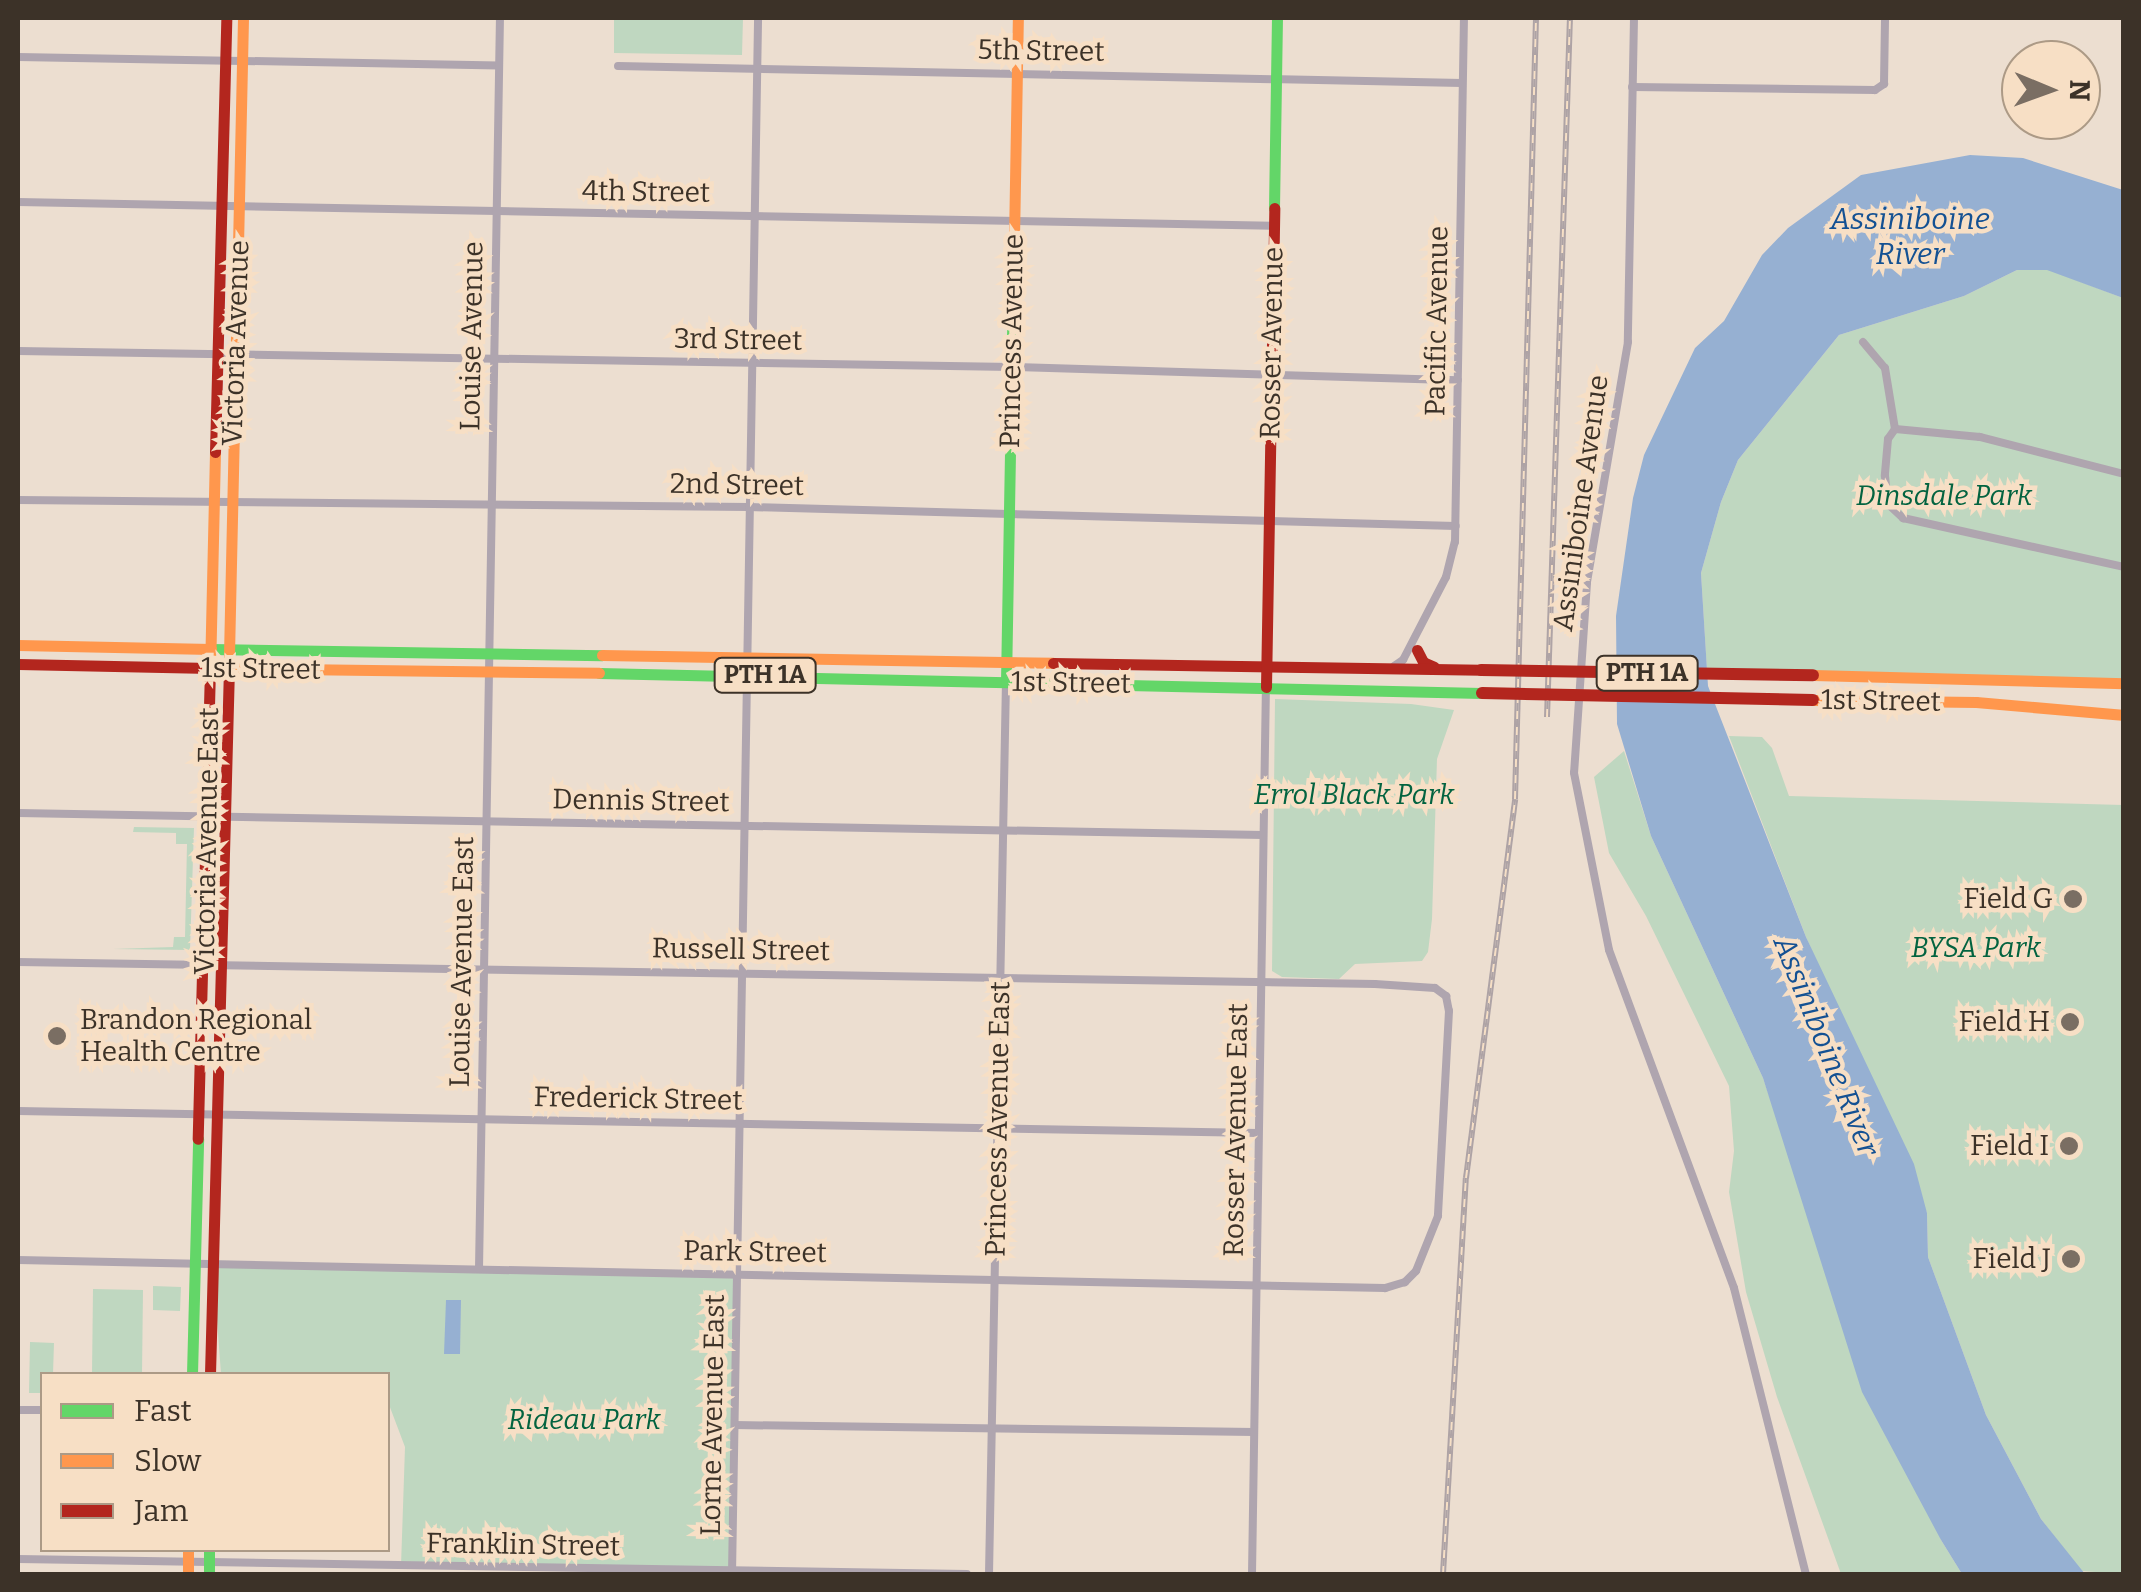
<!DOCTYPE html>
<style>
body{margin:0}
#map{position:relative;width:2141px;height:1592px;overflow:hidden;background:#ecded0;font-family:Bitter,serif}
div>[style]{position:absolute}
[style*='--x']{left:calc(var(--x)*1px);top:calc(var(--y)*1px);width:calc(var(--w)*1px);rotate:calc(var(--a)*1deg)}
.green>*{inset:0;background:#bfd7c0}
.water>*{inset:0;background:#96b0d2}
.street>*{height:8px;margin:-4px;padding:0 4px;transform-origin:4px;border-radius:4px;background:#afa5af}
.fast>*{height:11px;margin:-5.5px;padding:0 5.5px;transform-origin:5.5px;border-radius:5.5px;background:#63d668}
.slow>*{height:11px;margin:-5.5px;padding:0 5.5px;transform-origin:5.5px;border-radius:5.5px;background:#ff974d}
.jam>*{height:11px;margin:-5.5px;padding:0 5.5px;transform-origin:5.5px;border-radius:5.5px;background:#b3261e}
.rail>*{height:6px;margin-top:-3px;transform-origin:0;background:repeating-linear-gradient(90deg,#f7dfc5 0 8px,#aea3a5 0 16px);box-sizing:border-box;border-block:2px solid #aea3a5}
.jam-bridge>*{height:12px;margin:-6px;padding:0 6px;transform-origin:6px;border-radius:6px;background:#b3261e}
.dots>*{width:28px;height:28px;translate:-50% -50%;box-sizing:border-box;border:5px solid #f7dfc5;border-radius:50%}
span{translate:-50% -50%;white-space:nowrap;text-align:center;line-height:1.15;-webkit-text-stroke:9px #f7dfc5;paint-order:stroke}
.shield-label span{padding:2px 8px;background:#f7dfc5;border:2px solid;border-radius:8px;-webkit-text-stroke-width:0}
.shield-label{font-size:25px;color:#3c3228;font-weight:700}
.street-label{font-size:28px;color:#3c3228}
.park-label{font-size:28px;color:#036340;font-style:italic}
.poi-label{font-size:28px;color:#3c3228}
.right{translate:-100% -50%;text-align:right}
.left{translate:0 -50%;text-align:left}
.water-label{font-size:30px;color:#145193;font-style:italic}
.frame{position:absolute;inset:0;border:20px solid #3c3228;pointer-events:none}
.legend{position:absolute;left:40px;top:1372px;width:350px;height:180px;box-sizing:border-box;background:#f7dfc5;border:2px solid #ac9a86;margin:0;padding:12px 18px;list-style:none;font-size:30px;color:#3c3228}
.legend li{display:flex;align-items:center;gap:20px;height:50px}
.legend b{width:50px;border:2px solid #ac9a86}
.north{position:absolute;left:2001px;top:40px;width:100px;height:100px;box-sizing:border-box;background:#f7dfc5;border:2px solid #ac9a86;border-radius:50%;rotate:91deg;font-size:28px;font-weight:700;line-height:40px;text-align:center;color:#3c3228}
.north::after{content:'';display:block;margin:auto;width:35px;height:45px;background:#7a6e63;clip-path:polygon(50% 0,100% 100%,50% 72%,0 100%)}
</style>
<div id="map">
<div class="green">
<i style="clip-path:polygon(614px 18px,743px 18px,742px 55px,614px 53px)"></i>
<i style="clip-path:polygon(2047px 269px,2123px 298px,2123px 680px,1707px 671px,1701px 573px,1721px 502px,1738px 460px,1839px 335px,1964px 296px,2017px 270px)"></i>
<i style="clip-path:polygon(1275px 699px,1411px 704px,1454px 710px,1437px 759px,1432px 919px,1428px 952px,1422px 961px,1355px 964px,1339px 979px,1282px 977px,1272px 971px)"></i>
<i style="clip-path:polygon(1729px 736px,1762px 737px,1772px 748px,1789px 796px,2123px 805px,2123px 1574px,2081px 1571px,2041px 1519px,1986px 1415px,1928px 1257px,1927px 1213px,1806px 937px)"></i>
<i style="clip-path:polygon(1624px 751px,1651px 836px,1763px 1078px,1809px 1213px,1941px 1540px,1962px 1574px,1841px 1574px,1777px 1397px,1746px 1292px,1729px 1192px,1734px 1151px,1729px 1086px,1646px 916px,1609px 853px,1594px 777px)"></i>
<i style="clip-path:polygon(134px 827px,194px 828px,190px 950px,113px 949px,173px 947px,174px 937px,185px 937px,187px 844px,176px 844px,176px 833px,133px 832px)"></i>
<i style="clip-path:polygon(213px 1265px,738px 1274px,732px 1571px,401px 1566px,405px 1447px,388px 1402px,388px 1374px,221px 1374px)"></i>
<i style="clip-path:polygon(153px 1286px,181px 1287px,180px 1311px,153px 1310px)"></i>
<i style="clip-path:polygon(93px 1289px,143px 1290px,142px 1374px,92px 1374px)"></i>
<i style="clip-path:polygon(30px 1342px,54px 1343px,53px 1374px,42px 1374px,42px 1393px,29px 1393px)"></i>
</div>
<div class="water">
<i style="clip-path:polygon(1970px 155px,2023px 158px,2123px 190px,2123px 298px,2047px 270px,2017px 270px,1964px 296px,1839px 335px,1738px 460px,1721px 502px,1701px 573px,1708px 686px,1806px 937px,1914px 1164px,1927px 1213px,1928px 1257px,1986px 1415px,2041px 1519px,2085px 1574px,1962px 1574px,1941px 1540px,1862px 1392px,1763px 1078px,1651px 836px,1617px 724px,1616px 616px,1633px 498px,1644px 455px,1695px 348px,1724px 321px,1762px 255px,1788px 228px,1861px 175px)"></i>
<i style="clip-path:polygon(446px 1300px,461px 1300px,460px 1354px,444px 1354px)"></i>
</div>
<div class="street">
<i style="--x:1634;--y:18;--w:324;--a:91.1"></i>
<i style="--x:1628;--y:342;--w:244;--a:99.7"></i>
<i style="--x:1587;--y:583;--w:190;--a:93.9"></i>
<i style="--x:1574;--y:773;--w:180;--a:78.8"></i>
<i style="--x:1609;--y:950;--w:360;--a:69.7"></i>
<i style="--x:1734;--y:1288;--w:295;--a:75.9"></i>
<i style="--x:18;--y:57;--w:481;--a:1"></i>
<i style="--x:618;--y:66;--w:844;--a:1.15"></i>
<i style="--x:1632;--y:87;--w:243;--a:0.7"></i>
<i style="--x:1875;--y:90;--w:11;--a:-34"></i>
<i style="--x:1884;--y:84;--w:66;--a:-89.1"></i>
<i style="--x:18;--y:202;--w:1256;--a:1.09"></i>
<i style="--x:1863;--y:342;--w:34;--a:50"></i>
<i style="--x:1885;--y:368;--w:62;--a:80.7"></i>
<i style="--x:18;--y:351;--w:994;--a:0.92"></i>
<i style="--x:1012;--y:367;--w:446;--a:1.7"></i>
<i style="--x:2124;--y:474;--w:149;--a:-165.6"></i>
<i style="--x:1980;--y:437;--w:85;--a:-174.6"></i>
<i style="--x:1895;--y:429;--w:12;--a:125"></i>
<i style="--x:1888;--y:439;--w:37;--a:95"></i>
<i style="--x:1885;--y:476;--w:28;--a:84"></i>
<i style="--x:1888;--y:504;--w:21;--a:43"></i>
<i style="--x:1903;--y:518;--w:226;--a:12.5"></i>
<i style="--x:18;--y:500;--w:731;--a:0.55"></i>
<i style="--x:749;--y:507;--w:707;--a:1.54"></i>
<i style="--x:1394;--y:666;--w:11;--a:-34"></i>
<i style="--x:1403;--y:660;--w:93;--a:-62.6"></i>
<i style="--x:1446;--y:577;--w:36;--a:-76"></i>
<i style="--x:1455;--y:542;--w:524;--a:-89.02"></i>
<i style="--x:18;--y:813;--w:1245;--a:1.01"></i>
<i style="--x:18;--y:962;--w:1357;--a:0.93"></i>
<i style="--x:1375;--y:984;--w:60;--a:3.8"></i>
<i style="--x:1435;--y:988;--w:14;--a:36"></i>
<i style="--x:1446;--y:996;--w:15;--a:79"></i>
<i style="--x:1449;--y:1011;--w:205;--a:93.1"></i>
<i style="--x:1438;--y:1216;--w:59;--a:111.8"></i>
<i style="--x:1416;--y:1271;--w:16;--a:135"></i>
<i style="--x:1405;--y:1282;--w:21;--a:163"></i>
<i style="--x:1385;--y:1288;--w:1367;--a:-178.83"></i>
<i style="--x:18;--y:1111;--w:1240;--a:1.02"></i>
<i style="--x:479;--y:1269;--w:1251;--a:-89.04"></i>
<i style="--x:18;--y:1410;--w:24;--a:0"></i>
<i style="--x:735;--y:1425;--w:519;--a:0.77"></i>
<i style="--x:18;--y:1559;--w:949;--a:0.91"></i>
<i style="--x:732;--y:1574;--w:1556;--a:-89.04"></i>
<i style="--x:989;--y:1574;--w:892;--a:-88.91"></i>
<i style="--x:1252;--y:1574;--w:887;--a:-89.1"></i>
</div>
<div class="fast">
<i style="--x:1274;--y:208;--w:190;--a:-89.1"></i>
<i style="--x:211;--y:649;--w:391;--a:0.9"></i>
<i style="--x:599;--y:673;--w:883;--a:1.3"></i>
<i style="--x:1006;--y:682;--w:385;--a:-89"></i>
<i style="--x:192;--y:1374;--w:235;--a:-88.5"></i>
<i style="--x:209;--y:1550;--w:24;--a:90"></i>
</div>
<div class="slow">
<i style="--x:1013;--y:297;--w:279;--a:-89"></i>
<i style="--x:215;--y:452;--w:216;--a:91.3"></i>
<i style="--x:210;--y:668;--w:389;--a:0.7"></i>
<i style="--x:18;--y:645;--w:193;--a:1.2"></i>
<i style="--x:229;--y:655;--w:637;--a:-88.74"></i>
<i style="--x:602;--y:655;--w:451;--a:1"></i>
<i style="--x:1813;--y:675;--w:311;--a:1.5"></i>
<i style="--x:1813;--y:700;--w:163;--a:0.7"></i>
<i style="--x:1976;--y:702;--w:149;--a:5"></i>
<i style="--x:188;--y:1550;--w:24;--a:90"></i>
</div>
<div class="jam">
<i style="--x:215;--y:452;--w:434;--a:-88.5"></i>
<i style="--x:1417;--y:650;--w:13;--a:63"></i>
<i style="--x:1423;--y:662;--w:12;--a:24"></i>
<i style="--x:1053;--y:663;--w:428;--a:0.9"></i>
<i style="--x:18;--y:664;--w:192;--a:1.2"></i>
<i style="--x:210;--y:668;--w:471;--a:91.5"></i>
<i style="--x:1266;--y:687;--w:479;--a:-89"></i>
<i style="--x:210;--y:1374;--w:706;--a:-88.46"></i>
</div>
<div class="rail">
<i style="--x:1547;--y:717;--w:699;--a:-88.12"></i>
<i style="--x:1443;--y:1574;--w:397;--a:-86.7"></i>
<i style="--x:1466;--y:1178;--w:382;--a:-82.6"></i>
<i style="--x:1515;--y:799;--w:781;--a:-88.46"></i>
</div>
<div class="jam-bridge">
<i style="--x:1481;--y:670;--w:332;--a:0.9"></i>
<i style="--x:1482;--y:693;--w:331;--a:1.2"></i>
</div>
<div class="dots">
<i style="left:2073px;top:899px;background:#7a6e63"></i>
<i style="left:2070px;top:1022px;background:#7a6e63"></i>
<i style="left:57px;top:1036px;background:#7a6e63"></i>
<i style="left:2069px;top:1146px;background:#7a6e63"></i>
<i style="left:2071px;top:1259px;background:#7a6e63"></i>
</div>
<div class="shield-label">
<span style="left:1647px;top:673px">PTH 1A</span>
<span style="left:765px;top:675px">PTH 1A</span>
</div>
<div class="street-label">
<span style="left:1041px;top:51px;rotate:1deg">5th Street</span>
<span style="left:646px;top:192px;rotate:1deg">4th Street</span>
<span style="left:1437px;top:321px;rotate:-89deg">Pacific Avenue</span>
<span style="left:472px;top:336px;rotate:-89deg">Louise Avenue</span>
<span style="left:738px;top:340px;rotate:1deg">3rd Street</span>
<span style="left:1012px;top:341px;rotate:-89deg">Princess Avenue</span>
<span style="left:236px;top:343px;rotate:-88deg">Victoria Avenue</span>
<span style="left:1272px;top:343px;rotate:-89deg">Rosser Avenue</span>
<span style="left:737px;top:485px;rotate:1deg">2nd Street</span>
<span style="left:1581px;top:503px;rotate:-82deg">Assiniboine Avenue</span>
<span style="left:261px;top:669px;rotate:1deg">1st Street</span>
<span style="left:1071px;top:683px;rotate:1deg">1st Street</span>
<span style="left:1881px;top:701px;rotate:1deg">1st Street</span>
<span style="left:641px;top:801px;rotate:1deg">Dennis Street</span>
<span style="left:207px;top:841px;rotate:-89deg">Victoria Avenue East</span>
<span style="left:741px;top:950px;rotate:1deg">Russell Street</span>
<span style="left:462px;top:962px;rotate:-89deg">Louise Avenue East</span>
<span style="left:638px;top:1099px;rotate:1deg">Frederick Street</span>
<span style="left:998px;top:1119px;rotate:-89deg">Princess Avenue East</span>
<span style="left:1236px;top:1130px;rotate:-89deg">Rosser Avenue East</span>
<span style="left:755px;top:1252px;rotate:1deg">Park Street</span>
<span style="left:713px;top:1415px;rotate:-89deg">Lorne Avenue East</span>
<span style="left:523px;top:1545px;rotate:1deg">Franklin Street</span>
</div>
<div class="park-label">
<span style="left:1944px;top:496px">Dinsdale Park</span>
<span style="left:1354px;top:795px">Errol Black Park</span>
<span style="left:1976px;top:948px">BYSA Park</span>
<span style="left:584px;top:1420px">Rideau Park</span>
</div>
<div class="poi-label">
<span class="right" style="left:2053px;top:899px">Field G</span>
<span class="left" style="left:80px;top:1036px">Brandon Regional<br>Health Centre</span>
<span class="right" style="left:2050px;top:1022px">Field H</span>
<span class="right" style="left:2049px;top:1146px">Field I</span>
<span class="right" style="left:2051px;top:1259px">Field J</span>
</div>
<div class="water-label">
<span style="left:1910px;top:236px">Assiniboine<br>River</span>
<span style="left:1826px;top:1046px;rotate:68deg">Assiniboine River</span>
</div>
<div class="frame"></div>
<ul class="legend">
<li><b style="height:12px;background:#63d668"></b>Fast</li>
<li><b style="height:12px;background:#ff974d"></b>Slow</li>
<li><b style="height:12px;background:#b3261e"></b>Jam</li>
</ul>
<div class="north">N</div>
</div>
